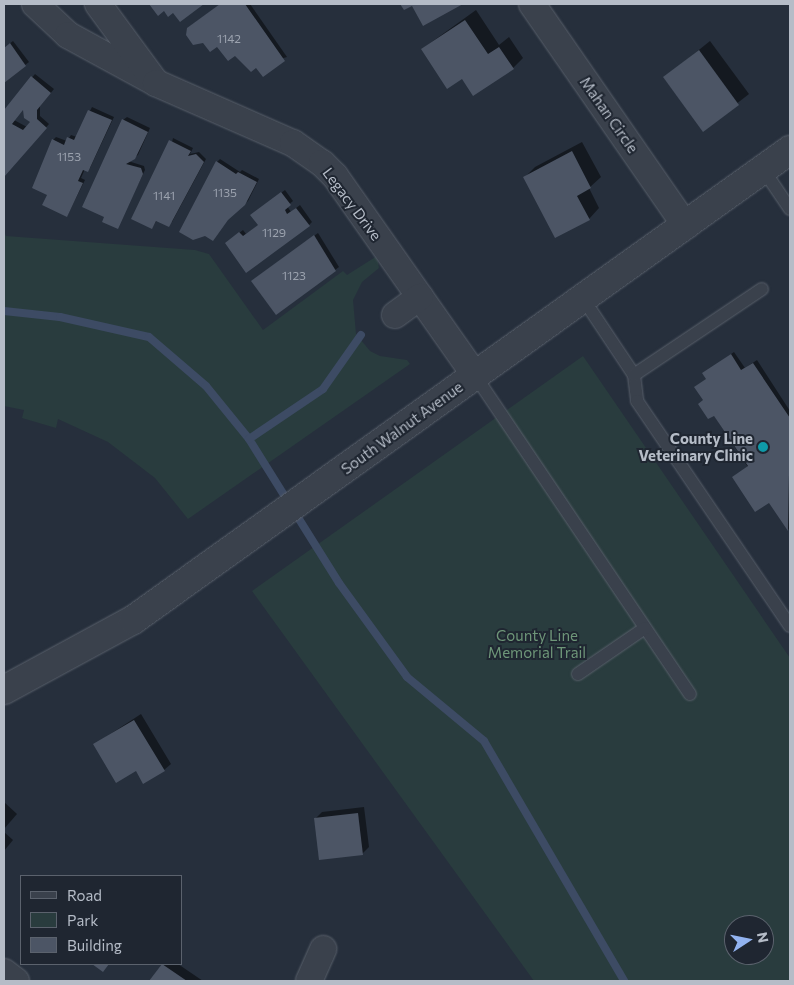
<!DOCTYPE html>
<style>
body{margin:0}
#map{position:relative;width:794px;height:985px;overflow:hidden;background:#262f3c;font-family:Commissioner,sans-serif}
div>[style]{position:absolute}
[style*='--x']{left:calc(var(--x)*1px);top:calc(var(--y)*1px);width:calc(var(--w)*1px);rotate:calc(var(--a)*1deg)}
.green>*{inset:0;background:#293c3e}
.shadow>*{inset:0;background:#0007}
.stream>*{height:8px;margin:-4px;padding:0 4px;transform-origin:4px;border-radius:4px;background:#3d4b64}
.building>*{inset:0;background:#4c5565}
.roads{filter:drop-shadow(0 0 1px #585f6a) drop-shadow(0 0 1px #585f6a)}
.service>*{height:12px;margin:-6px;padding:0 6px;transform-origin:6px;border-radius:6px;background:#3a414c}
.minor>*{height:26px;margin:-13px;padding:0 13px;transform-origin:13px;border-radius:13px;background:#3a414c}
.tertiary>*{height:28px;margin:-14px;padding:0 14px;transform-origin:14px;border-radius:14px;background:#3a414c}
.dots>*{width:14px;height:14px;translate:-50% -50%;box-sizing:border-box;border:2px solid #1f2631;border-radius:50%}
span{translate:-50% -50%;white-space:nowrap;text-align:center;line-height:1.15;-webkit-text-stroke:4px #1f2631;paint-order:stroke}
.number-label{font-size:12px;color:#9ba2ae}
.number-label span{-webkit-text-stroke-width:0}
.street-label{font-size:15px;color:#b5bcc7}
.poi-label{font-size:15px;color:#b5bcc7;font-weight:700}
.right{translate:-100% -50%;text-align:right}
.park-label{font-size:15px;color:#6e9679}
.frame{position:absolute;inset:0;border:5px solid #b5bcc7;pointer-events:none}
.legend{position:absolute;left:20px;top:875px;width:162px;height:90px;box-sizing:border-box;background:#1f2631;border:1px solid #5b626d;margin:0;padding:6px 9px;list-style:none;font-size:15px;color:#b5bcc7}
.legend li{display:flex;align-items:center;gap:10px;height:25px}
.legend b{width:25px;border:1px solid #5b626d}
.north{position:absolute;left:724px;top:915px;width:50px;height:50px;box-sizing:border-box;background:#1f2631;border:1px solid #5b626d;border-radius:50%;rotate:79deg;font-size:14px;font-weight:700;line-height:20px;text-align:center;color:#b5bcc7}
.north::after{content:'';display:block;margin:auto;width:18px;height:22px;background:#92b3f0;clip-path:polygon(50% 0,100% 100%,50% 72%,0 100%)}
</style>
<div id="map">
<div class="green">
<i style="clip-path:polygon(4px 232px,6px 236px,195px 250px,209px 254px,263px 330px,343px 271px,347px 275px,377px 256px,379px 268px,362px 282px,353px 300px,356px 334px,370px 351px,380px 356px,407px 360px,410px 364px,188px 519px,155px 478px,108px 442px,58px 419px,56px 428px,22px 418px,24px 410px,4px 406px)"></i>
<i style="clip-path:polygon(evenodd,583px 356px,790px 658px,790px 981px,534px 981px,252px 591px,583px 356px,734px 925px,764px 925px,764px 955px,734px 955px,734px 925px)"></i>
</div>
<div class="shadow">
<i style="clip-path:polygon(151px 4px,202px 4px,180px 20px,174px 11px,164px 10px,158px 14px)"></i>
<i style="clip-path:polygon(221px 4px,250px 4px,287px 57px,256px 66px,217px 45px,192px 25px)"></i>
<i style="clip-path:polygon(401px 4px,460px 4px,424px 25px,412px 4px,404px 9px)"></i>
<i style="clip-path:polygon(476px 10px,499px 45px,509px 37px,523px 58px,513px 68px,462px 78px,422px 49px)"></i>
<i style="clip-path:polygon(13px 41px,29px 62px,4px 81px,4px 48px)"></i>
<i style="clip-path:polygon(710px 41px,749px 94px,703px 130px,664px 78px)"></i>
<i style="clip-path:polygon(evenodd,35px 74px,54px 89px,40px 106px,40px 116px,49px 124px,4px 176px,4px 111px,35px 74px,24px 108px,31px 122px,27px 127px,14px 120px,24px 108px)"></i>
<i style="clip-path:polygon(92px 107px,114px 117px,90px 168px,85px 169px,81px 178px,85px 180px,67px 216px,48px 194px,53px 140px,56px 137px,67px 141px,71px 135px,77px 137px)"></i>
<i style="clip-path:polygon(127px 117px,150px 128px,138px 155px,128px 161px,144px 166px,145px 170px,117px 227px,123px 120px)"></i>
<i style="clip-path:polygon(173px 138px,193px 148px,190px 154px,199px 152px,206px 159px,172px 222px,157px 220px,152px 228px)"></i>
<i style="clip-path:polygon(582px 142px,601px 177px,589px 188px,599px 208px,589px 219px,525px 177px,535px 167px)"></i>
<i style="clip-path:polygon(220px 159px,240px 172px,242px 170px,259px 179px,248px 201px,230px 216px,213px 240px,217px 162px)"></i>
<i style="clip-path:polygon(285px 190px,293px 201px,287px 206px,291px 212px,300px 205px,312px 222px,309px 225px,230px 240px,243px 230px,246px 234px,259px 225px,255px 212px)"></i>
<i style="clip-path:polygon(318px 233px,339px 267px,277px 313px,256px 278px)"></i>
<i style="clip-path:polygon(734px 352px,745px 368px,757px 360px,790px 411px,789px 530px,704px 400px,707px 378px,704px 373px)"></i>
<i style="clip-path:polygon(141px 714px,171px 764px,164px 770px,136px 769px,95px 744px)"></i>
<i style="clip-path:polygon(4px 802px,17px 814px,4px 829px)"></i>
<i style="clip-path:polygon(364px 807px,369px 847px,362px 854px,315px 819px,322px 812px)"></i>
<i style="clip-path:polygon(4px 832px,13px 840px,4px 851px)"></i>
<i style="clip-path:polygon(163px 964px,178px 964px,203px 981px,151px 981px)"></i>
</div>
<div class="stream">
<i style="--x:4;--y:311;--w:56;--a:6.1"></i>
<i style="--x:60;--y:317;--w:91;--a:12.7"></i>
<i style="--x:149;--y:337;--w:75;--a:40.7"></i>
<i style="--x:206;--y:386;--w:68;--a:50.9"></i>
<i style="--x:249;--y:439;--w:170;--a:58"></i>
<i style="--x:339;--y:583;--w:116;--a:54.1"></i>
<i style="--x:407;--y:677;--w:100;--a:39.7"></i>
<i style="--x:484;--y:741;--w:278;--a:59.7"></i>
<i style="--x:249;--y:439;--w:89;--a:-34"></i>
<i style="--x:323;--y:389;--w:66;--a:-54.9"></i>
</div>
<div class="building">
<i style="clip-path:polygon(149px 4px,204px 4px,180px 22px,173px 13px,168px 17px,164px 11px,158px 16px)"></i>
<i style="clip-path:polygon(220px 4px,245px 4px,285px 61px,263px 77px,256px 68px,251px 72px,235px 56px,228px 61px,217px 47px,210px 52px,203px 43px,193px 45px,186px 35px,187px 28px)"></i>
<i style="clip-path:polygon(400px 4px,463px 4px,423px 26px,412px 6px,404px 10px)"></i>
<i style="clip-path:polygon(465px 20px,488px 54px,499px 47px,514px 69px,473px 96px,462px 79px,447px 89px,421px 49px)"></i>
<i style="clip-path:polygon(10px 43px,26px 66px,4px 83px,4px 48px)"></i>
<i style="clip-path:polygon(699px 50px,739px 105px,703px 132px,663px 77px)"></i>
<i style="clip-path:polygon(evenodd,31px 76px,51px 93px,37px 110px,37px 119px,47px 128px,4px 177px,4px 110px,31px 76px,23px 110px,24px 118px,30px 122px,23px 130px,12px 124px,23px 110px)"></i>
<i style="clip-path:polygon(88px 110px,112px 120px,88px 172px,83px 170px,78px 181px,83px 183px,67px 217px,42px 205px,47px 195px,32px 188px,52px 139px,64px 145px,67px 137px,74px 140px)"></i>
<i style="clip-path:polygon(122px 119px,148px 132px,135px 159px,126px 164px,141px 168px,143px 174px,118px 229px,102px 222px,104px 217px,82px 207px)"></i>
<i style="clip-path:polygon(169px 140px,191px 151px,188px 156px,196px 154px,204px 162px,169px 227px,156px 221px,152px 229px,131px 219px)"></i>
<i style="clip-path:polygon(572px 151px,591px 188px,577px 196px,590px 220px,555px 238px,523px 177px)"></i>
<i style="clip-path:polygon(216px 161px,236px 174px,238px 172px,257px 182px,245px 205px,228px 220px,213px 241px,205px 236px,193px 240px,179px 232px)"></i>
<i style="clip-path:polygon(281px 192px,291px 205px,285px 210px,287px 214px,296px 208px,310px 226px,246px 273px,225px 243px,239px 232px,243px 236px,258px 225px,250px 215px)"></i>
<i style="clip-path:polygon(314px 235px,336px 271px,276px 315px,251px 281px)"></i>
<i style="clip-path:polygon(731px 354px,741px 370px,753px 363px,790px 418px,788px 531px,769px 503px,755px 512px,732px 477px,748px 466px,714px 416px,708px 419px,698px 404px,703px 400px,694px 387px,706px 379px,702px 373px)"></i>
<i style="clip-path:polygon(134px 720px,165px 771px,143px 784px,136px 771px,116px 783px,93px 744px)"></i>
<i style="clip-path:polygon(358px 813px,363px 855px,319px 860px,314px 818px)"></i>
<i style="clip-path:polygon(92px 964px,109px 964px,103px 972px)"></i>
<i style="clip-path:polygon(162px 964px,187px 981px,149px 981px)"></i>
</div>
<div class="roads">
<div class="service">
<i style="--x:763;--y:169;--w:48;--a:56"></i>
<i style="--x:584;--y:300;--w:90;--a:56.3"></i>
<i style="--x:634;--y:375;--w:26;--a:83"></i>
<i style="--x:637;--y:401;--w:272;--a:55.8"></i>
<i style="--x:474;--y:374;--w:386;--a:56"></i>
<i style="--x:634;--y:375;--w:154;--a:-33.9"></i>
<i style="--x:578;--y:674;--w:81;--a:-34.5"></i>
</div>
<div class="minor">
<i style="--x:35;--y:4;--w:45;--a:43.2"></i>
<i style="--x:68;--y:35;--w:100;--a:28.6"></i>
<i style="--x:156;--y:83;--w:98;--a:-126.3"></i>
<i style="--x:532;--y:4;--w:270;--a:55.3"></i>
<i style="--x:156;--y:83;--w:150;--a:23.7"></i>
<i style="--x:293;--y:143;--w:35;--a:35"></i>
<i style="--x:322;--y:163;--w:18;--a:45"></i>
<i style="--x:335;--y:176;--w:242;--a:54.9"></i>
<i style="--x:395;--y:315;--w:31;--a:-36"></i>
<i style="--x:4;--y:972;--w:15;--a:37"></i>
<i style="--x:309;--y:981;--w:35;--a:-66"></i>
</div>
<div class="tertiary">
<i style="--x:4;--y:690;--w:147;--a:-28.5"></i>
<i style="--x:133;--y:620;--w:808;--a:-35.58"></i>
</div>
</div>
<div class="dots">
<i style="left:763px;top:447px;background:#0f9aa8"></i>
</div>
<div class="number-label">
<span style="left:229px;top:39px">1142</span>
<span style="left:69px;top:157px">1153</span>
<span style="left:225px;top:193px">1135</span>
<span style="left:164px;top:196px">1141</span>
<span style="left:274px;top:233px">1129</span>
<span style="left:294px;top:276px">1123</span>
</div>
<div class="street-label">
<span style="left:609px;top:115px;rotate:55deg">Mahan Circle</span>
<span style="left:352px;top:204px;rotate:53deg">Legacy Drive</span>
<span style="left:402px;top:428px;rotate:-36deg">South Walnut Avenue</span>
</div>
<div class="poi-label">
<span class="right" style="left:753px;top:447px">County Line<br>Veterinary Clinic</span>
</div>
<div class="park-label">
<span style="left:537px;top:644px">County Line<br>Memorial Trail</span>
</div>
<div class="frame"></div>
<ul class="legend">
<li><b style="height:6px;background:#3a414c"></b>Road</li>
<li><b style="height:14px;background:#293c3e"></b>Park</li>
<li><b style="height:14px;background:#4c5565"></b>Building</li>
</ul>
<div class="north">N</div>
</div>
